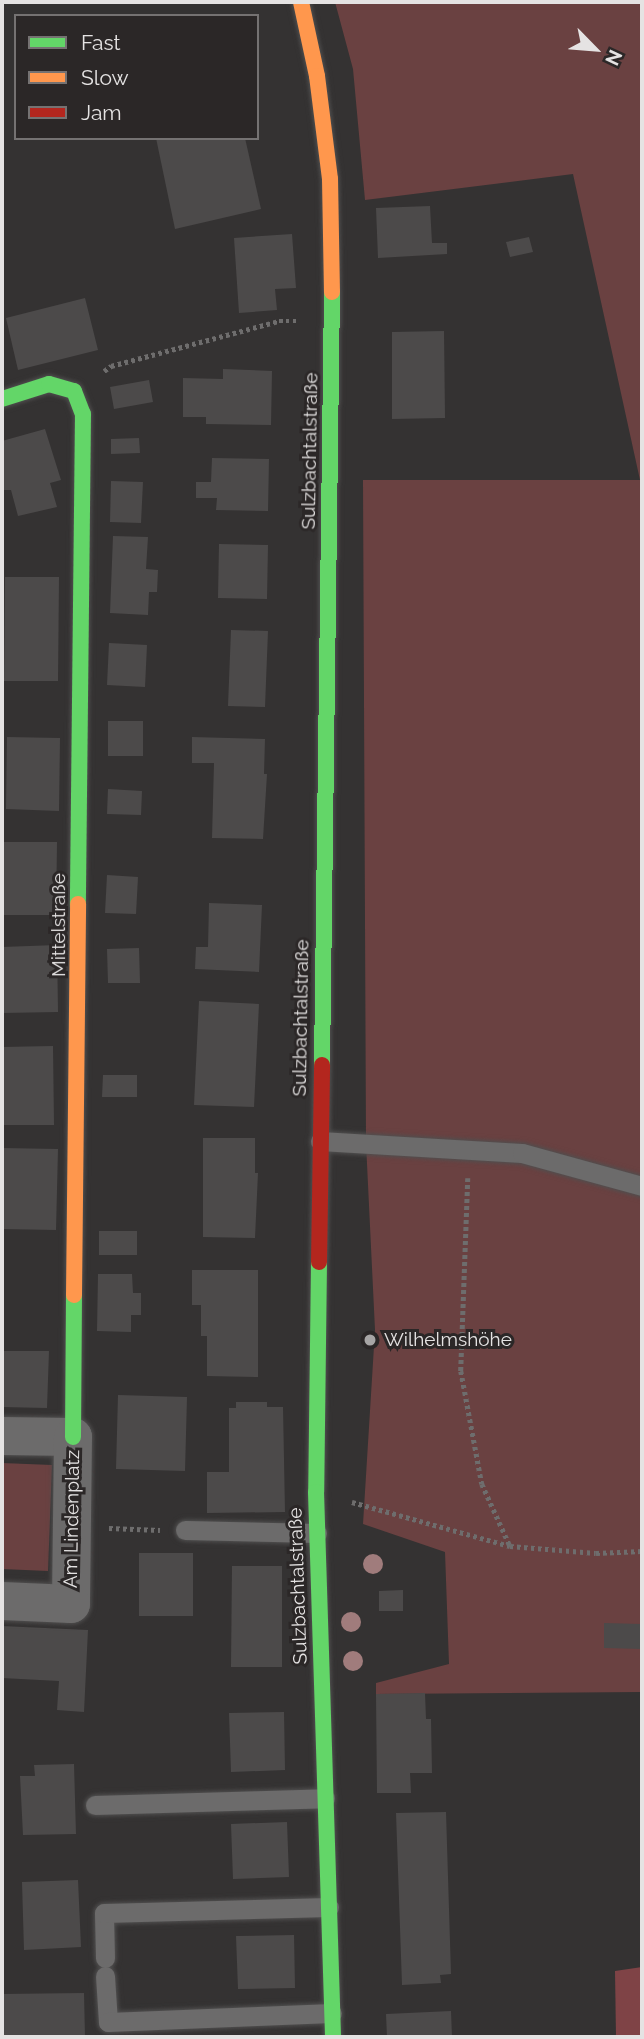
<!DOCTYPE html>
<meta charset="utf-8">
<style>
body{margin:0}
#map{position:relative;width:644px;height:2039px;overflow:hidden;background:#343232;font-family:Raleway,sans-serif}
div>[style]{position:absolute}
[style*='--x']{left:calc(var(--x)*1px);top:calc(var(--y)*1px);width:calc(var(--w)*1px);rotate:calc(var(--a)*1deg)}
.green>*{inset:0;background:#6a4141}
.forest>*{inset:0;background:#7f4346}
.building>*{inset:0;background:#4c4a4a}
.path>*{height:4.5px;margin-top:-2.25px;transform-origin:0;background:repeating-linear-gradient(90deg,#6e6d6d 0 3.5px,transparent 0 7px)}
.roads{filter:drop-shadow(0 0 2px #504f4f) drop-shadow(0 0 2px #504f4f)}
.lane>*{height:19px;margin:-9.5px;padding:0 9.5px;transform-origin:9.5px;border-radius:9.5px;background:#6c6b6b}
.street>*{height:38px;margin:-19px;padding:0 19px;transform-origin:19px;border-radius:19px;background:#6c6b6b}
.fast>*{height:16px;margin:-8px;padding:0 8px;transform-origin:8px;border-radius:8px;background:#63d668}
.slow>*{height:16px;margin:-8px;padding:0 8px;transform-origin:8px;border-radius:8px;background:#ff974d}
.jam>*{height:16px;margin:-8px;padding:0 8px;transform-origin:8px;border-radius:8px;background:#b3261e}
.trees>*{width:20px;height:20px;margin:-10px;border-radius:50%;background:#a07c7c}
.dots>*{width:19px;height:19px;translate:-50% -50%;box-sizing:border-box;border:4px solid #2b2727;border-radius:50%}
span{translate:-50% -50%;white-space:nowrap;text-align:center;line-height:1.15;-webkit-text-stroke:6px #2b2727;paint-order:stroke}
.street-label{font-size:19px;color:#e5e3e3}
.poi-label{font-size:19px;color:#e5e3e3}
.left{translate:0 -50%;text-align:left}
.frame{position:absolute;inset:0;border:4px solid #e5e3e3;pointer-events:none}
.legend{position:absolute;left:14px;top:14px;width:245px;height:126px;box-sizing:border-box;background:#2b2727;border:2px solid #757272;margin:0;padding:9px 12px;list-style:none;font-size:21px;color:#e5e3e3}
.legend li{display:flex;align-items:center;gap:14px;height:35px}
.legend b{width:35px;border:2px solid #757272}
.north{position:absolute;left:560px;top:14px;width:70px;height:70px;-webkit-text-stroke:5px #2b2727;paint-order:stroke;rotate:115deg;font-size:19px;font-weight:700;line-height:28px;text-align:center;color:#e5e3e3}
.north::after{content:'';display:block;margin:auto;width:24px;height:32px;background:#e5e3e3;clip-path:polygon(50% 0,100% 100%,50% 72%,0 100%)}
</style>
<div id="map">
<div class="green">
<i style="clip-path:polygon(335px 2px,642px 2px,642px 1692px,376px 1694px,376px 1683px,449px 1664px,445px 1552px,363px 1524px,375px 1330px,366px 1143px,363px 480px,640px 480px,573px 174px,365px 200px,353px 69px)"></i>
<i style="clip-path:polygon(2px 1463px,52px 1465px,48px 1571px,2px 1569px)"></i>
</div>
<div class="forest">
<i style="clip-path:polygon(642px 1967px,642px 2037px,616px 2037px,615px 1971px)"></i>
</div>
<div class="building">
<i style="clip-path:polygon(156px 138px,245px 138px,261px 209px,175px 229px)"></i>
<i style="clip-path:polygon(430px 206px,432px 243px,447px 243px,447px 254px,378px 258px,376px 208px)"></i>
<i style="clip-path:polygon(292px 234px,296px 288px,275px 289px,277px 310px,239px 313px,234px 238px)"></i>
<i style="clip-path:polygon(529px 237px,533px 252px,510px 257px,506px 242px)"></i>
<i style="clip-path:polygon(85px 298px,98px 350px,18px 370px,6px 318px)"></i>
<i style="clip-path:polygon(444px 331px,445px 418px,392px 419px,392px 332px)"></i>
<i style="clip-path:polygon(223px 369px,272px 371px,271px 425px,206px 424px,206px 417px,183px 417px,183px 378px,223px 379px)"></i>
<i style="clip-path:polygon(149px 380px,153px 402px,114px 409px,110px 387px)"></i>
<i style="clip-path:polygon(45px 429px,61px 480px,50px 483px,57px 507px,18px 516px,11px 490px,2px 490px,2px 441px)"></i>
<i style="clip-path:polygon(139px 438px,140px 453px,111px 454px,111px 439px)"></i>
<i style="clip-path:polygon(212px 458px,269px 459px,268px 511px,216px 510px,217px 498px,196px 498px,196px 482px,211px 482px)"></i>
<i style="clip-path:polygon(111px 481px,143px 482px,141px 523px,110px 522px)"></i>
<i style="clip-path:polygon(113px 536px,148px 537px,146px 569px,158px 570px,157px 592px,149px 592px,148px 615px,110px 613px)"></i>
<i style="clip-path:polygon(219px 544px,268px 545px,267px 599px,218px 598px)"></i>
<i style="clip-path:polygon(5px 577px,59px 577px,58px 681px,4px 681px)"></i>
<i style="clip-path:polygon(231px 630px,268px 631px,265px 707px,228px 706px)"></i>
<i style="clip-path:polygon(109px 643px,147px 645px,145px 687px,107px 685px)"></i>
<i style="clip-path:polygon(108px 721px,143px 721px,143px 756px,108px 756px)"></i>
<i style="clip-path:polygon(7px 737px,60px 738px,59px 811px,6px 809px)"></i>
<i style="clip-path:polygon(192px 737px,265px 739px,264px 774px,267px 774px,263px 839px,212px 838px,214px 763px,192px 763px)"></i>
<i style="clip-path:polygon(108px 789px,142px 791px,141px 815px,107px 814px)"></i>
<i style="clip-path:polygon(2px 842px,57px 842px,56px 915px,2px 915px)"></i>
<i style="clip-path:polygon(107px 875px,138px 877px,136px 914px,105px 913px)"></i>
<i style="clip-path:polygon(209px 903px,262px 905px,259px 972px,195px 969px,196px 947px,208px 947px)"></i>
<i style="clip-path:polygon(57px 945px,58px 1012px,2px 1013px,2px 947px)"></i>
<i style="clip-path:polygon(139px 948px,140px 983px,108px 983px,107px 949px)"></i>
<i style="clip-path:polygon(199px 1001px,259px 1004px,254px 1107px,194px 1105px)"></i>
<i style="clip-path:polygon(53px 1046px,54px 1125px,2px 1125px,2px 1047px)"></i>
<i style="clip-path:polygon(103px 1075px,137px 1075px,137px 1097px,102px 1097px)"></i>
<i style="clip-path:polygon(203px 1138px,255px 1138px,255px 1173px,258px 1173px,255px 1238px,203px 1237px)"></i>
<i style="clip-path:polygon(2px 1148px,58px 1149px,56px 1230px,2px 1229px)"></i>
<i style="clip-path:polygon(99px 1231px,137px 1231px,137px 1255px,99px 1255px)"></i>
<i style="clip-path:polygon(192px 1270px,258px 1270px,258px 1377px,207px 1376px,207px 1336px,201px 1336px,201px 1305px,192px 1305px)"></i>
<i style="clip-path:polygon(98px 1274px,132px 1274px,133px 1293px,141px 1293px,141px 1315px,131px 1315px,131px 1332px,97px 1331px)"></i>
<i style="clip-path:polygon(2px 1351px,49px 1351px,47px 1408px,2px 1407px)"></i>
<i style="clip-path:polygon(118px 1395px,187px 1397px,185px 1471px,116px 1469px)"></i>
<i style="clip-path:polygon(236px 1402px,267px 1402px,267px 1407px,283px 1407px,285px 1512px,207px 1513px,207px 1472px,229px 1472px,229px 1408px,236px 1408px)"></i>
<i style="clip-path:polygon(139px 1553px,193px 1553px,193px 1616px,139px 1616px)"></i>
<i style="clip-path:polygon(232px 1566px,282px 1566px,282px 1667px,231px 1667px)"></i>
<i style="clip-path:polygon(403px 1590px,403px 1611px,379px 1611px,379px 1591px)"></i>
<i style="clip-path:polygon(604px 1623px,642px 1624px,642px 1649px,604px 1648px)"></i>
<i style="clip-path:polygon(2px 1626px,88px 1630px,84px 1712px,57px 1710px,59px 1681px,2px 1678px)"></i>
<i style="clip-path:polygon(425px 1693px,426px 1719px,431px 1719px,432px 1773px,410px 1773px,411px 1793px,377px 1793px,376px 1694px)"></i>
<i style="clip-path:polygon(284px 1712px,285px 1770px,231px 1772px,229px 1713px)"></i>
<i style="clip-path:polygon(74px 1764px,76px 1834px,23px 1835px,20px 1776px,35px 1776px,34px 1765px)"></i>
<i style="clip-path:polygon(446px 1812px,451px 1974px,440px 1975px,441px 1983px,402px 1985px,396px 1813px)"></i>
<i style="clip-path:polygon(287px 1822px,289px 1877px,233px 1879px,231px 1824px)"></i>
<i style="clip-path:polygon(78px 1880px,81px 1947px,24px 1950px,22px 1882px)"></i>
<i style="clip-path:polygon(294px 1935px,295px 1988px,238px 1989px,236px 1936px)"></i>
<i style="clip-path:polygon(84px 1993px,85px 2037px,2px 2037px,2px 1994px)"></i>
<i style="clip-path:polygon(451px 2011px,452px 2037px,387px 2037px,386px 2014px)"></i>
</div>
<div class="path">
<i style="--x:104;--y:371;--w:9;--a:-36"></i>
<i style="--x:111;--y:366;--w:174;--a:-15"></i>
<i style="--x:279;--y:321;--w:18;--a:0"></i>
<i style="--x:468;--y:1178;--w:193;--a:92.1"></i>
<i style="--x:461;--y:1371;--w:115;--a:79.5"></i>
<i style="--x:482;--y:1484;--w:68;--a:65.7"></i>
<i style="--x:352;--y:1502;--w:164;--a:15.6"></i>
<i style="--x:510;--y:1546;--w:86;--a:4.7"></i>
<i style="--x:596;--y:1553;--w:46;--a:-2.5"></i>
<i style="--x:109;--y:1528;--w:51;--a:2.2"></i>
</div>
<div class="roads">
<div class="lane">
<i style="--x:320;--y:1141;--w:202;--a:3.4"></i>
<i style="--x:522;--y:1153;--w:124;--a:15.4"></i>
<i style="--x:185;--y:1530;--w:132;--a:1.3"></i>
<i style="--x:95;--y:1805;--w:230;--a:-1.7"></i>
<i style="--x:105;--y:1958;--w:45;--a:-91.3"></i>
<i style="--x:104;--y:1913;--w:225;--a:-1.5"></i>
<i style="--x:105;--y:1976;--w:46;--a:86.3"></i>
<i style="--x:108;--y:2022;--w:224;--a:-2.3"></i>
</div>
<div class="street">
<i style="--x:2;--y:1436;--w:71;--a:0.8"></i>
<i style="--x:73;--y:1437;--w:167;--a:90.7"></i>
<i style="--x:71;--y:1604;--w:69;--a:-177.5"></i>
</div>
<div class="fast">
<i style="--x:2;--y:399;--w:49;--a:-17.7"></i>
<i style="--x:49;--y:384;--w:26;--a:16"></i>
<i style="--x:74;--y:391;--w:25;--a:69"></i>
<i style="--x:83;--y:414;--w:490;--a:90.6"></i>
<i style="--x:322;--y:1065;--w:773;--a:-89.26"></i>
<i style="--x:319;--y:1262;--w:230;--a:90.7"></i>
<i style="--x:316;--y:1492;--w:545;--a:88.21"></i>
<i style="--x:73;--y:1437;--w:142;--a:-89.6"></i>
</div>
<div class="slow">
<i style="--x:301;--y:2;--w:76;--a:77.8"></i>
<i style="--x:317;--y:76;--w:104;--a:82.8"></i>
<i style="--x:330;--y:179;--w:113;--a:89"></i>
<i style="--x:74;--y:1295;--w:391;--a:-89.4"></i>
</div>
<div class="jam">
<i style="--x:319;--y:1262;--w:197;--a:-89.1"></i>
</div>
</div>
<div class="trees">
<i style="left:373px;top:1564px"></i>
<i style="left:351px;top:1622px"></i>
<i style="left:353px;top:1661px"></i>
</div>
<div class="dots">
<i style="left:370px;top:1340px;background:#a7a5a5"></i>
</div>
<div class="street-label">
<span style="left:310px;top:451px;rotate:-89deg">Sulzbachtalstraße</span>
<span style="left:59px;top:925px;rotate:-90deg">Mittelstraße</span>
<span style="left:301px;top:1018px;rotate:-89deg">Sulzbachtalstraße</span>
<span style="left:72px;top:1519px;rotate:-89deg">Am Lindenplatz</span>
<span style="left:298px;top:1586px;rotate:-92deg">Sulzbachtalstraße</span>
</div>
<div class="poi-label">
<span class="left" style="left:384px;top:1340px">Wilhelmshöhe</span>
</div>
<div class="frame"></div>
<ul class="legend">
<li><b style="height:9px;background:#63d668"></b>Fast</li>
<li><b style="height:9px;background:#ff974d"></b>Slow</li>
<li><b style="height:9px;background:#b3261e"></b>Jam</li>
</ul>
<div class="north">N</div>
</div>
